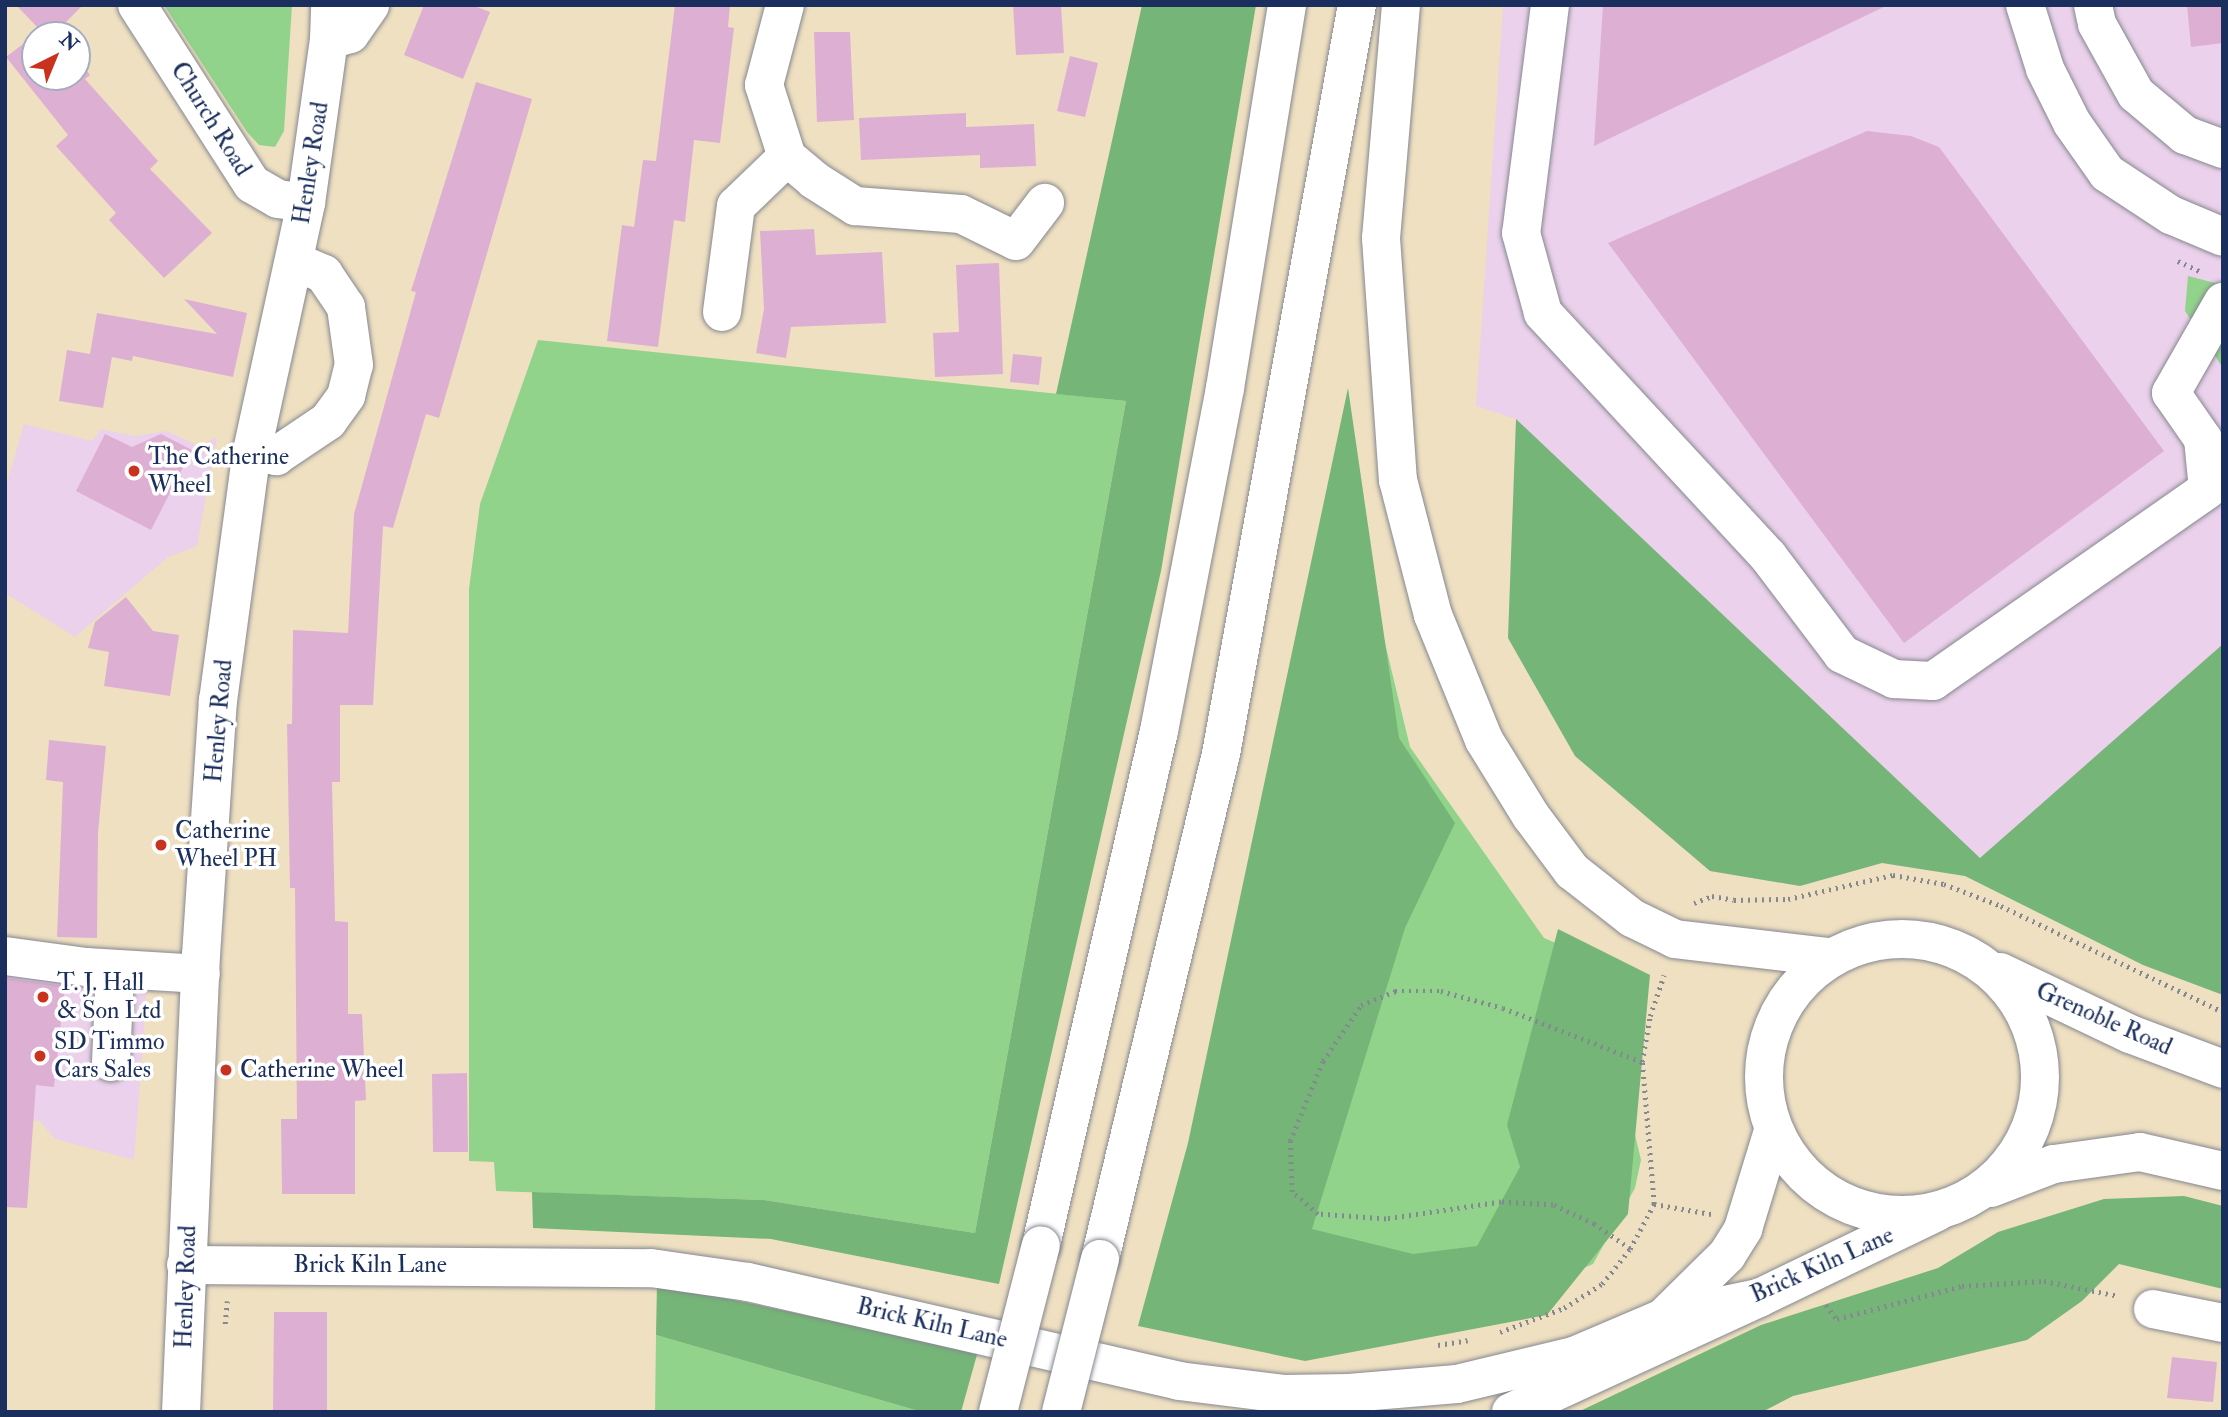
<!DOCTYPE html>
<style>
body{margin:0}
#map{position:relative;width:2228px;height:1417px;overflow:hidden;background:#efe0c1;font-family:"IM FELL Double Pica",serif}
div>[style]{position:absolute}
[style*='--x']{left:calc(var(--x)*1px);top:calc(var(--y)*1px);width:calc(var(--w)*1px);rotate:calc(var(--a)*1deg)}
.built>*{inset:0;background:#ebd1eb}
.green>*{inset:0;background:#92d38b}
.forest>*{inset:0;background:#75b577}
.building>*{inset:0;background:#ddb0d3}
.path>*{height:4.5px;margin-top:-2.25px;transform-origin:0;background:repeating-linear-gradient(90deg,#858890 0 2px,transparent 0 7px)}
.roads{filter:drop-shadow(0 0 2px #858890) drop-shadow(0 0 2px #858890)}
.minor>*{height:38px;margin:-19px;padding:0 19px;transform-origin:19px;border-radius:19px;background:#fff}
.minor>.ring{margin:-19px;padding:0;box-sizing:content-box;background:none;border:38px solid #fff;border-radius:50%}
.major>*{height:38px;margin:-19px;padding:0 19px;transform-origin:19px;border-radius:19px;background:#fff}
.bridges{filter:drop-shadow(0 0 2px #858890) drop-shadow(0 0 2px #858890)}
.major-bridge>*{height:38px;margin:-19px;padding:0 19px;transform-origin:19px;border-radius:19px;background:#fff}
.dots>*{width:19px;height:19px;translate:-50% -50%;box-sizing:border-box;border:4px solid #fff;border-radius:50%}
span{translate:-50% -50%;white-space:nowrap;text-align:center;line-height:1.15;-webkit-text-stroke:7px #fff;paint-order:stroke}
.street-label{font-size:24px;color:#1b2f5e}
.poi-label{font-size:24px;color:#1b2f5e}
.left{translate:0 -50%;text-align:left}
.frame{position:absolute;inset:0;border:7px solid #1b2f5e;pointer-events:none}
.north{position:absolute;left:21px;top:21px;width:70px;height:70px;box-sizing:border-box;background:#fff;border:2px solid #a4acbf;border-radius:50%;rotate:43deg;font-size:19px;font-weight:700;line-height:28px;text-align:center;color:#1b2f5e}
.north::after{content:'';display:block;margin:auto;width:24px;height:32px;background:#c8321e;clip-path:polygon(50% 0,100% 100%,50% 72%,0 100%)}
</style>
<div id="map">
<div class="built">
<i style="clip-path:polygon(1503px 5px,2223px 5px,2223px 995px,2143px 965px,1965px 876px,1882px 863px,1800px 886px,1710px 871px,1575px 756px,1508px 638px,1516px 419px,1476px 406px)"></i>
<i style="clip-path:polygon(24px 424px,92px 441px,101px 429px,135px 436px,167px 431px,199px 446px,217px 437px,197px 546px,168px 557px,75px 637px,5px 593px,5px 490px)"></i>
<i style="clip-path:polygon(5px 945px,150px 952px,134px 1160px,55px 1139px,40px 1121px,5px 1118px)"></i>
</div>
<div class="green">
<i style="clip-path:polygon(164px 5px,292px 5px,284px 131px,275px 147px,259px 145px,247px 132px)"></i>
<i style="clip-path:polygon(2188px 276px,2223px 285px,2223px 368px,2185px 311px)"></i>
<i style="clip-path:polygon(538px 340px,1126px 401px,975px 1233px,764px 1200px,496px 1191px,494px 1162px,469px 1161px,469px 589px,480px 504px)"></i>
<i style="clip-path:polygon(1378px 614px,1410px 747px,1544px 938px,1647px 981px,1624px 1088px,1641px 1160px,1635px 1188px,1593px 1264px,1444px 1328px,1217px 1309px)"></i>
<i style="clip-path:polygon(656px 1335px,922px 1412px,655px 1412px)"></i>
</div>
<div class="forest">
<i style="clip-path:polygon(1142px 5px,1256px 5px,1161px 571px,999px 1284px,771px 1239px,533px 1228px,532px 1192px,764px 1200px,975px 1233px,1126px 401px,1056px 394px)"></i>
<i style="clip-path:polygon(1348px 388px,1399px 738px,1455px 823px,1405px 928px,1312px 1229px,1413px 1254px,1477px 1246px,1520px 1167px,1507px 1125px,1558px 929px,1650px 975px,1628px 1214px,1547px 1315px,1305px 1361px,1138px 1326px,1188px 1143px)"></i>
<i style="clip-path:polygon(1516px 419px,1980px 858px,2223px 644px,2223px 995px,2143px 965px,1965px 876px,1882px 863px,1800px 886px,1710px 871px,1575px 756px,1508px 638px)"></i>
<i style="clip-path:polygon(2184px 1196px,2223px 1206px,2223px 1289px,2119px 1264px,2082px 1301px,2027px 1340px,1793px 1396px,1762px 1412px,1578px 1412px,1761px 1325px,1938px 1268px,1998px 1232px,2104px 1199px)"></i>
<i style="clip-path:polygon(657px 1284px,978px 1351px,961px 1412px,922px 1412px,656px 1335px)"></i>
</div>
<div class="building">
<i style="clip-path:polygon(16px 5px,83px 5px,56px 32px,59px 35px,35px 35px,41px 31px)"></i>
<i style="clip-path:polygon(424px 5px,472px 5px,490px 12px,463px 79px,404px 55px)"></i>
<i style="clip-path:polygon(675px 5px,730px 5px,728px 27px,734px 28px,720px 143px,694px 140px,685px 222px,674px 220px,658px 347px,607px 341px,622px 225px,634px 227px,643px 160px,656px 161px)"></i>
<i style="clip-path:polygon(1013px 5px,1061px 5px,1064px 53px,1016px 55px)"></i>
<i style="clip-path:polygon(1603px 5px,1888px 5px,1594px 146px)"></i>
<i style="clip-path:polygon(2187px 5px,2223px 5px,2223px 43px,2191px 47px)"></i>
<i style="clip-path:polygon(814px 32px,850px 32px,854px 120px,817px 122px)"></i>
<i style="clip-path:polygon(35px 35px,35px 77px,77px 77px,77px 58px,90px 75px,85px 79px,158px 161px,150px 169px,212px 233px,164px 278px,109px 220px,116px 213px,56px 146px,68px 135px,6px 57px)"></i>
<i style="clip-path:polygon(1070px 56px,1098px 63px,1085px 117px,1057px 111px)"></i>
<i style="clip-path:polygon(476px 82px,532px 99px,439px 418px,426px 414px,393px 528px,383px 526px,373px 705px,340px 705px,340px 782px,332px 782px,335px 921px,348px 922px,348px 1014px,362px 1014px,366px 1100px,355px 1101px,355px 1194px,282px 1194px,281px 1119px,297px 1119px,295px 888px,290px 888px,287px 724px,292px 724px,293px 630px,348px 633px,354px 514px,416px 292px,411px 291px)"></i>
<i style="clip-path:polygon(966px 113px,966px 127px,1034px 124px,1036px 166px,980px 168px,980px 155px,861px 160px,859px 118px)"></i>
<i style="clip-path:polygon(1867px 131px,1911px 136px,1939px 147px,2164px 451px,1904px 643px,1608px 243px)"></i>
<i style="clip-path:polygon(814px 229px,816px 255px,882px 252px,886px 323px,791px 327px,786px 358px,756px 353px,764px 309px,760px 231px)"></i>
<i style="clip-path:polygon(999px 263px,1003px 374px,935px 377px,933px 333px,959px 332px,956px 265px)"></i>
<i style="clip-path:polygon(184px 299px,247px 313px,233px 377px,133px 356px,132px 361px,112px 357px,103px 408px,59px 401px,67px 350px,90px 354px,97px 313px,217px 334px)"></i>
<i style="clip-path:polygon(1013px 354px,1042px 357px,1039px 385px,1010px 382px)"></i>
<i style="clip-path:polygon(105px 434px,132px 447px,161px 434px,192px 450px,151px 530px,76px 491px)"></i>
<i style="clip-path:polygon(126px 597px,153px 631px,179px 635px,170px 696px,104px 686px,109px 652px,88px 648px,95px 622px)"></i>
<i style="clip-path:polygon(49px 740px,106px 746px,98px 833px,97px 938px,57px 937px,63px 782px,46px 780px)"></i>
<i style="clip-path:polygon(5px 978px,65px 986px,54px 1087px,36px 1085px,27px 1208px,5px 1207px)"></i>
<i style="clip-path:polygon(467px 1073px,468px 1152px,433px 1152px,432px 1074px)"></i>
<i style="clip-path:polygon(274px 1312px,327px 1312px,327px 1412px,273px 1412px)"></i>
<i style="clip-path:polygon(2172px 1357px,2217px 1362px,2213px 1402px,2167px 1398px)"></i>
</div>
<div class="path">
<i style="--x:2178;--y:261;--w:26;--a:25"></i>
<i style="--x:1694;--y:903;--w:19;--a:-21"></i>
<i style="--x:1712;--y:896;--w:22;--a:10"></i>
<i style="--x:1734;--y:900;--w:54;--a:-1.1"></i>
<i style="--x:1788;--y:899;--w:108;--a:-12.9"></i>
<i style="--x:1893;--y:875;--w:52;--a:10"></i>
<i style="--x:1944;--y:884;--w:61;--a:21.1"></i>
<i style="--x:2001;--y:906;--w:246;--a:25.5"></i>
<i style="--x:1654;--y:1204;--w:58;--a:10"></i>
<i style="--x:1630;--y:1249;--w:44;--a:-145.2"></i>
<i style="--x:1594;--y:1224;--w:45;--a:-155.1"></i>
<i style="--x:1553;--y:1205;--w:52;--a:-176.7"></i>
<i style="--x:1501;--y:1202;--w:116;--a:171.6"></i>
<i style="--x:1386;--y:1219;--w:68;--a:-175.8"></i>
<i style="--x:1318;--y:1214;--w:34;--a:-140"></i>
<i style="--x:1292;--y:1192;--w:51;--a:-92.2"></i>
<i style="--x:1290;--y:1141;--w:87;--a:-67.6"></i>
<i style="--x:1323;--y:1061;--w:68;--a:-55.8"></i>
<i style="--x:1361;--y:1005;--w:37;--a:-22"></i>
<i style="--x:1395;--y:991;--w:46;--a:0"></i>
<i style="--x:1441;--y:991;--w:64;--a:15.3"></i>
<i style="--x:1503;--y:1008;--w:149;--a:21.2"></i>
<i style="--x:1826;--y:1305;--w:18;--a:52"></i>
<i style="--x:1837;--y:1319;--w:129;--a:-14.8"></i>
<i style="--x:1962;--y:1286;--w:82;--a:-3.5"></i>
<i style="--x:2044;--y:1281;--w:76;--a:11.3"></i>
<i style="--x:225;--y:1324;--w:23;--a:-85"></i>
<i style="--x:1500;--y:1332;--w:68;--a:-20.6"></i>
<i style="--x:1564;--y:1308;--w:45;--a:-32.3"></i>
<i style="--x:1602;--y:1284;--w:45;--a:-51.3"></i>
<i style="--x:1630;--y:1249;--w:51;--a:-61.9"></i>
<i style="--x:1654;--y:1204;--w:143;--a:-94.8"></i>
<i style="--x:1642;--y:1062;--w:47;--a:-80.1"></i>
<i style="--x:1650;--y:1016;--w:43;--a:-71.1"></i>
<i style="--x:1438;--y:1345;--w:30;--a:-9"></i>
</div>
<div class="roads">
<div class="minor">
<i style="--x:137;--y:5;--w:213;--a:57.3"></i>
<i style="--x:252;--y:184;--w:30;--a:30"></i>
<i style="--x:278;--y:199;--w:28;--a:8"></i>
<i style="--x:785;--y:5;--w:83;--a:104.7"></i>
<i style="--x:764;--y:85;--w:76;--a:72.3"></i>
<i style="--x:787;--y:157;--w:35;--a:40"></i>
<i style="--x:814;--y:180;--w:49;--a:32.4"></i>
<i style="--x:855;--y:206;--w:106;--a:4.3"></i>
<i style="--x:961;--y:214;--w:61;--a:26.1"></i>
<i style="--x:1016;--y:241;--w:48;--a:-52.7"></i>
<i style="--x:1550;--y:5;--w:230;--a:97.2"></i>
<i style="--x:1521;--y:233;--w:83;--a:74.6"></i>
<i style="--x:1543;--y:313;--w:331;--a:47.2"></i>
<i style="--x:1768;--y:556;--w:123;--a:52.9"></i>
<i style="--x:1842;--y:654;--w:58;--a:25.7"></i>
<i style="--x:1894;--y:679;--w:39;--a:3"></i>
<i style="--x:1933;--y:681;--w:335;--a:-34.9"></i>
<i style="--x:2208;--y:489;--w:50;--a:-95.7"></i>
<i style="--x:2203;--y:439;--w:56;--a:-124.8"></i>
<i style="--x:2171;--y:393;--w:105;--a:-60.3"></i>
<i style="--x:2025;--y:5;--w:67;--a:72.6"></i>
<i style="--x:2045;--y:69;--w:60;--a:63.4"></i>
<i style="--x:2072;--y:123;--w:61;--a:55"></i>
<i style="--x:2107;--y:173;--w:77;--a:33.3"></i>
<i style="--x:2171;--y:215;--w:56;--a:22.9"></i>
<i style="--x:2093;--y:5;--w:19;--a:78"></i>
<i style="--x:2097;--y:24;--w:80;--a:60.9"></i>
<i style="--x:2136;--y:94;--w:64;--a:39.9"></i>
<i style="--x:2185;--y:135;--w:40;--a:20.2"></i>
<i style="--x:329;--y:40;--w:22;--a:-16"></i>
<i style="--x:350;--y:34;--w:35;--a:-55"></i>
<i style="--x:722;--y:312;--w:107;--a:-82.5"></i>
<i style="--x:736;--y:206;--w:71;--a:-43.9"></i>
<i style="--x:252;--y:451;--w:25;--a:12"></i>
<i style="--x:276;--y:456;--w:63;--a:-33.9"></i>
<i style="--x:328;--y:421;--w:31;--a:-54"></i>
<i style="--x:346;--y:396;--w:32;--a:-76"></i>
<i style="--x:354;--y:365;--w:59;--a:-97.9"></i>
<i style="--x:346;--y:307;--w:40;--a:-124"></i>
<i style="--x:324;--y:274;--w:30;--a:-157"></i>
<i class="ring" style="left:1764px;top:939px;width:238px;height:238px"></i>
<i style="--x:5;--y:956;--w:82;--a:7.7"></i>
<i style="--x:86;--y:967;--w:115;--a:3.5"></i>
<i style="--x:2000;--y:972;--w:144;--a:25.5"></i>
<i style="--x:2130;--y:1034;--w:99;--a:20.6"></i>
<i style="--x:111;--y:1062;--w:93;--a:-87.5"></i>
<i style="--x:1991;--y:1188;--w:67;--a:-20.9"></i>
<i style="--x:2054;--y:1164;--w:87;--a:-7.9"></i>
<i style="--x:2140;--y:1152;--w:85;--a:12.9"></i>
<i style="--x:186;--y:1265;--w:465;--a:0.4"></i>
<i style="--x:651;--y:1268;--w:98;--a:8.2"></i>
<i style="--x:748;--y:1282;--w:442;--a:12.9"></i>
<i style="--x:1179;--y:1381;--w:105;--a:7.1"></i>
<i style="--x:1283;--y:1394;--w:66;--a:-0.9"></i>
<i style="--x:1349;--y:1393;--w:108;--a:-4.8"></i>
<i style="--x:1457;--y:1384;--w:120;--a:-13.5"></i>
<i style="--x:1574;--y:1356;--w:97;--a:-23.1"></i>
<i style="--x:1663;--y:1318;--w:98;--a:-11.8"></i>
<i style="--x:1759;--y:1298;--w:198;--a:-25.8"></i>
<i style="--x:2153;--y:1309;--w:71;--a:11.3"></i>
<i style="--x:1663;--y:1318;--w:90;--a:-44.5"></i>
<i style="--x:1727;--y:1255;--w:31;--a:-58"></i>
<i style="--x:1743;--y:1229;--w:102;--a:-73"></i>
<i style="--x:181;--y:1412;--w:457;--a:-87.5"></i>
<i style="--x:201;--y:955;--w:255;--a:-86.2"></i>
<i style="--x:218;--y:701;--w:252;--a:-82.3"></i>
<i style="--x:252;--y:451;--w:254;--a:-77.7"></i>
<i style="--x:306;--y:203;--w:165;--a:-82"></i>
<i style="--x:329;--y:40;--w:35;--a:-88"></i>
</div>
<div class="major">
<i style="--x:1401;--y:5;--w:234;--a:94.9"></i>
<i style="--x:1381;--y:238;--w:243;--a:86"></i>
<i style="--x:1398;--y:480;--w:139;--a:75.5"></i>
<i style="--x:1433;--y:615;--w:135;--a:67.8"></i>
<i style="--x:1484;--y:740;--w:89;--a:58.3"></i>
<i style="--x:1531;--y:816;--w:69;--a:53.3"></i>
<i style="--x:1572;--y:871;--w:76;--a:38.1"></i>
<i style="--x:1632;--y:918;--w:48;--a:26"></i>
<i style="--x:1675;--y:939;--w:155;--a:6.7"></i>
<i style="--x:1041;--y:1245;--w:527;--a:-77.07"></i>
<i style="--x:1159;--y:731;--w:349;--a:-79.1"></i>
<i style="--x:1225;--y:388;--w:388;--a:-80.8"></i>
<i style="--x:1100;--y:1259;--w:519;--a:-76.53"></i>
<i style="--x:1221;--y:754;--w:761;--a:-79.71"></i>
<i style="--x:1511;--y:1412;--w:273;--a:-24.7"></i>
</div>
</div>
<div class="bridges">
<div class="major-bridge">
<i style="--x:998;--y:1412;--w:172;--a:-75.6"></i>
<i style="--x:1061;--y:1412;--w:158;--a:-75.7"></i>
</div>
</div>
<div class="dots">
<i style="left:134px;top:471px;background:#c8321e"></i>
<i style="left:161px;top:845px;background:#c8321e"></i>
<i style="left:43px;top:997px;background:#c8321e"></i>
<i style="left:40px;top:1056px;background:#c8321e"></i>
<i style="left:226px;top:1070px;background:#c8321e"></i>
</div>
<div class="street-label">
<span style="left:211px;top:119px;rotate:58deg">Church Road</span>
<span style="left:311px;top:163px;rotate:-81deg">Henley Road</span>
<span style="left:219px;top:721px;rotate:-85deg">Henley Road</span>
<span style="left:2104px;top:1019px;rotate:24deg">Grenoble Road</span>
<span style="left:370px;top:1265px">Brick Kiln Lane</span>
<span style="left:1822px;top:1265px;rotate:-24deg">Brick Kiln Lane</span>
<span style="left:186px;top:1287px;rotate:-88deg">Henley Road</span>
<span style="left:932px;top:1323px;rotate:13deg">Brick Kiln Lane</span>
</div>
<div class="poi-label">
<span class="left" style="left:148px;top:471px">The Catherine<br>Wheel</span>
<span class="left" style="left:175px;top:845px">Catherine<br>Wheel PH</span>
<span class="left" style="left:57px;top:997px">T. J. Hall<br>&amp; Son Ltd</span>
<span class="left" style="left:54px;top:1056px">SD Timmo<br>Cars Sales</span>
<span class="left" style="left:240px;top:1070px">Catherine Wheel</span>
</div>
<div class="frame"></div>
<div class="north">N</div>
</div>
